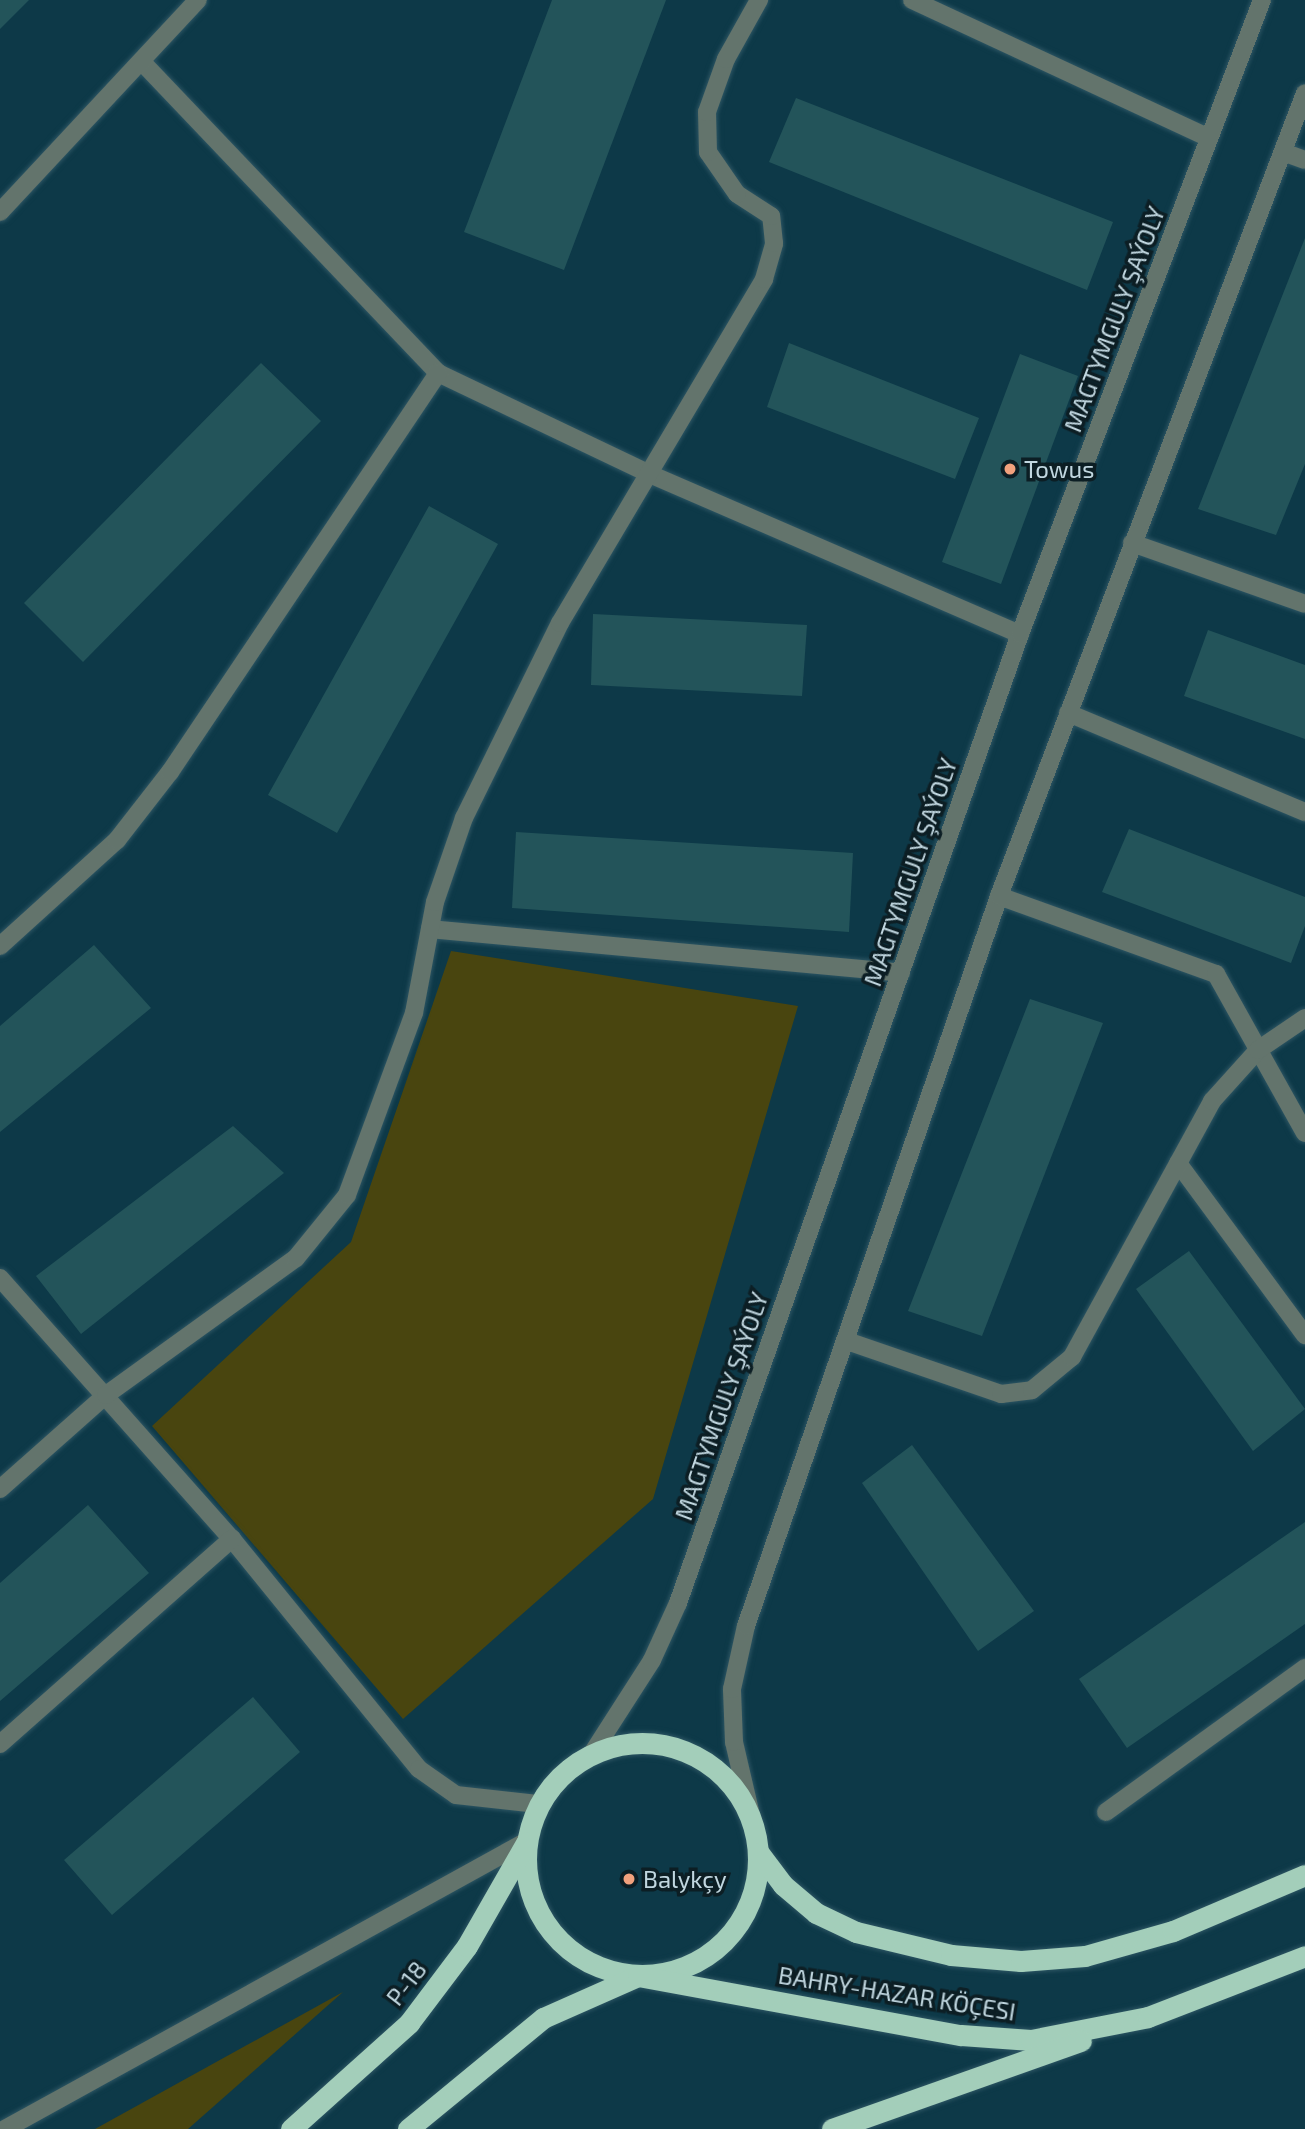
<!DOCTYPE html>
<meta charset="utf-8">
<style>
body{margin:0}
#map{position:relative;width:1305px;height:2129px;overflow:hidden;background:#0d3948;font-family:"Exo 2",sans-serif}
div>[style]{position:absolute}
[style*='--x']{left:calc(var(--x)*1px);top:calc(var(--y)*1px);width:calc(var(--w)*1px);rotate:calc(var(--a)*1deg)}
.green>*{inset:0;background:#49450f}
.building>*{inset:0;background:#23545a}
.roads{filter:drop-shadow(0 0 2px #2d5563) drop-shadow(0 0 2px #2d5563)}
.minor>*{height:18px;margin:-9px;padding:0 9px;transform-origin:9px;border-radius:9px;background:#63746c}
.highway>*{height:21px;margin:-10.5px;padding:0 10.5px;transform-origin:10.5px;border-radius:10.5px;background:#a3ceba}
.highway>.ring{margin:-10.5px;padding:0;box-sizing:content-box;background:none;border:21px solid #a3ceba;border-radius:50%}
.dots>*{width:19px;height:19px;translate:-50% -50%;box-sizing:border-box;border:4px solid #0c1e24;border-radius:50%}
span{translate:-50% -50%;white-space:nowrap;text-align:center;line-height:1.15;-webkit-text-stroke:7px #0c1e24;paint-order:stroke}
.street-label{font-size:24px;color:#c1d7e0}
.poi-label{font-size:24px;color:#c1d7e0}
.left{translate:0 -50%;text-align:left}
</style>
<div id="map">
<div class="green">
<i style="clip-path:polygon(451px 951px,798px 1006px,653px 1499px,403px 1719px,152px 1426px,351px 1242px)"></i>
<i style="clip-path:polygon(343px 1992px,188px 2129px,95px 2129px)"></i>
</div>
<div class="building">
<i style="clip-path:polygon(0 0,29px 0,0 29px)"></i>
<i style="clip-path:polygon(552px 0,666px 0,564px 270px,464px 232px)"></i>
<i style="clip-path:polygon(796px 98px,1113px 222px,1087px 290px,769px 162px)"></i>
<i style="clip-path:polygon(1305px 238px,1305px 464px,1276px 535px,1198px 509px)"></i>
<i style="clip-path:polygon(789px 343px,979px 418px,955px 479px,767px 407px)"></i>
<i style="clip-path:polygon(1020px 354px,1078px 376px,1001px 584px,942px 562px)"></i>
<i style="clip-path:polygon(261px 363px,321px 421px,83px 662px,24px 603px)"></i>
<i style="clip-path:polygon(429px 506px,498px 544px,337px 833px,268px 795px)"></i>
<i style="clip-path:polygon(593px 614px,807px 625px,802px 696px,591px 685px)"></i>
<i style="clip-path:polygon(1208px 630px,1305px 665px,1305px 739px,1184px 696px)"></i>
<i style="clip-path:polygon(1129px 829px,1305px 897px,1305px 926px,1291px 963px,1102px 892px)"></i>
<i style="clip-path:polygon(516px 832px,853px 853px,849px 932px,512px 908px)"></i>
<i style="clip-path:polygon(94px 945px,151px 1008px,0 1132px,0 1026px)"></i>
<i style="clip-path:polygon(1030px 999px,1103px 1023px,982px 1336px,908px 1311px)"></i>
<i style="clip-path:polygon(233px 1126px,284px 1173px,81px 1334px,36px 1276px)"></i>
<i style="clip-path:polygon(1189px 1251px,1305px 1409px,1253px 1451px,1136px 1289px)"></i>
<i style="clip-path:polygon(912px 1445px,1034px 1611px,978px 1651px,862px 1483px)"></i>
<i style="clip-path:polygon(88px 1505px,149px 1573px,0 1701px,0 1583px)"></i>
<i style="clip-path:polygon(1305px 1522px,1305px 1624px,1127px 1748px,1079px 1679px)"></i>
<i style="clip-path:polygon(253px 1697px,300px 1752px,112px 1915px,64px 1860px)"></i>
</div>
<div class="roads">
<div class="minor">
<i style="--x:912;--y:0;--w:327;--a:24.9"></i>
<i style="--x:142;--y:62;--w:429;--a:46.4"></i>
<i style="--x:438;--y:373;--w:237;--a:25.5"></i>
<i style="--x:652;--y:475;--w:401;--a:23.4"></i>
<i style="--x:1283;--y:152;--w:23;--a:20"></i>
<i style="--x:0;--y:212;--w:290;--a:-47"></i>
<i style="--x:1132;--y:543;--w:183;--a:19.4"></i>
<i style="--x:1068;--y:713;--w:257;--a:22.7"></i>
<i style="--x:999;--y:896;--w:231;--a:19.8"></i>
<i style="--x:1216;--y:974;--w:182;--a:60.8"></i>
<i style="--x:430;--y:929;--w:473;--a:5.3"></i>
<i style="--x:0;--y:946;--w:158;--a:-42.2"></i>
<i style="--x:117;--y:840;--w:86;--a:-52.1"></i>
<i style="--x:170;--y:772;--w:481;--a:-56.1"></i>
<i style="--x:1178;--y:1163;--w:214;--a:53.6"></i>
<i style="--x:0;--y:1278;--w:349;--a:48.4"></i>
<i style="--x:232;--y:1539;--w:296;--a:50.9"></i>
<i style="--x:419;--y:1769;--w:45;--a:35.1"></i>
<i style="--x:456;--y:1795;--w:82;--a:6.3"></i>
<i style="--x:847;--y:1341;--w:163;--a:19"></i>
<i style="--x:1001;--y:1394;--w:31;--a:-7"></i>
<i style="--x:1032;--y:1390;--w:52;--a:-39.5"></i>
<i style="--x:1072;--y:1357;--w:292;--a:-61.3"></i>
<i style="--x:1212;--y:1101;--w:69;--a:-48"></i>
<i style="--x:1258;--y:1050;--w:57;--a:-34.2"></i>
<i style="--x:0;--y:1489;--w:142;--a:-41.6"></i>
<i style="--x:106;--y:1395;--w:234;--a:-35.8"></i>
<i style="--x:296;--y:1258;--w:81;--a:-51"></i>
<i style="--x:347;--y:1195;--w:194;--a:-69.8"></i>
<i style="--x:414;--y:1013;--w:113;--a:-79.3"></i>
<i style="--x:435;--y:902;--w:89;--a:-71"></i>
<i style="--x:464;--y:818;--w:217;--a:-63.8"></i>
<i style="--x:560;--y:623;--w:400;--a:-59.3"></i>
<i style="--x:764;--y:279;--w:37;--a:-74"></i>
<i style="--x:774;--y:243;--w:27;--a:-96"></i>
<i style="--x:771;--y:216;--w:40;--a:-147.1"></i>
<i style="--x:737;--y:194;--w:51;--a:-124.6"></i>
<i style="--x:708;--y:152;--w:40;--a:-91.4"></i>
<i style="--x:707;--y:112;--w:56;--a:-70.3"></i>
<i style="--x:726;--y:59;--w:68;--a:-60.8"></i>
<i style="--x:0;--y:1744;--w:310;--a:-41.5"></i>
<i style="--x:593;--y:1752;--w:109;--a:-57.3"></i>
<i style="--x:652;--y:1660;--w:63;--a:-65.5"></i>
<i style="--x:678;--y:1603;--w:1028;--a:-70.56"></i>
<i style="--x:1020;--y:634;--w:679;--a:-69.11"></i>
<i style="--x:1106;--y:1812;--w:246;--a:-35.9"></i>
<i style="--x:751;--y:1815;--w:75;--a:-103.1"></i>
<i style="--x:734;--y:1742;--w:53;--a:-92.2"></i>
<i style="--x:732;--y:1689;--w:65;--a:-77.5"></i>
<i style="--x:746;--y:1626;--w:773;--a:-70.88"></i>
<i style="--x:999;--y:896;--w:859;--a:-69.14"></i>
<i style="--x:5;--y:2129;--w:596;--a:-28.89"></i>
</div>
<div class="highway">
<i class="ring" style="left:526px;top:1743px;width:211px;height:211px"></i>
<i style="--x:759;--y:1853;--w:40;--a:53"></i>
<i style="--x:783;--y:1885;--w:43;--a:40.3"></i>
<i style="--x:816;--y:1913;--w:44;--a:25.4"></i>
<i style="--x:856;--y:1932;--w:98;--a:13.6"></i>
<i style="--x:951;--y:1955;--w:70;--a:4.9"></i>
<i style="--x:1021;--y:1961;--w:64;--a:-4.5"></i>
<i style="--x:1085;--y:1956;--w:91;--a:-15.9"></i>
<i style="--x:1173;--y:1931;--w:143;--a:-23"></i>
<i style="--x:291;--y:2129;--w:159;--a:-41.9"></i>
<i style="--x:409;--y:2023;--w:96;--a:-53"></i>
<i style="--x:467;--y:1946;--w:119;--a:-60.2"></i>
<i style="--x:408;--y:2129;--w:175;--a:-39.4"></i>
<i style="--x:543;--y:2018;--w:104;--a:-23.9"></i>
<i style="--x:638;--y:1976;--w:328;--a:10.4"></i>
<i style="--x:961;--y:2035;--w:70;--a:4.1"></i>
<i style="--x:1031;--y:2040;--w:119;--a:-11.1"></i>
<i style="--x:1148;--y:2017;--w:168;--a:-21.2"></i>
<i style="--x:832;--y:2129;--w:264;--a:-19.5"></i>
</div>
</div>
<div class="dots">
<i style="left:1010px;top:469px;background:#f1a17d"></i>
<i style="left:629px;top:1879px;background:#f1a17d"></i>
</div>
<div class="street-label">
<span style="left:1114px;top:319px;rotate:-69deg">MAGTYMGULY ŞAÝOLY</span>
<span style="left:910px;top:872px;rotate:-71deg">MAGTYMGULY ŞAÝOLY</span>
<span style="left:721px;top:1406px;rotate:-71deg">MAGTYMGULY ŞAÝOLY</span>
<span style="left:406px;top:1983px;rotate:-52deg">P-18</span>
<span style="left:897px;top:1993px;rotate:9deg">BAHRY-HAZAR KÖÇESI</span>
</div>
<div class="poi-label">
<span class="left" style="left:1024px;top:469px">Towus</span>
<span class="left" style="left:643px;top:1879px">Balykçy</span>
</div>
</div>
